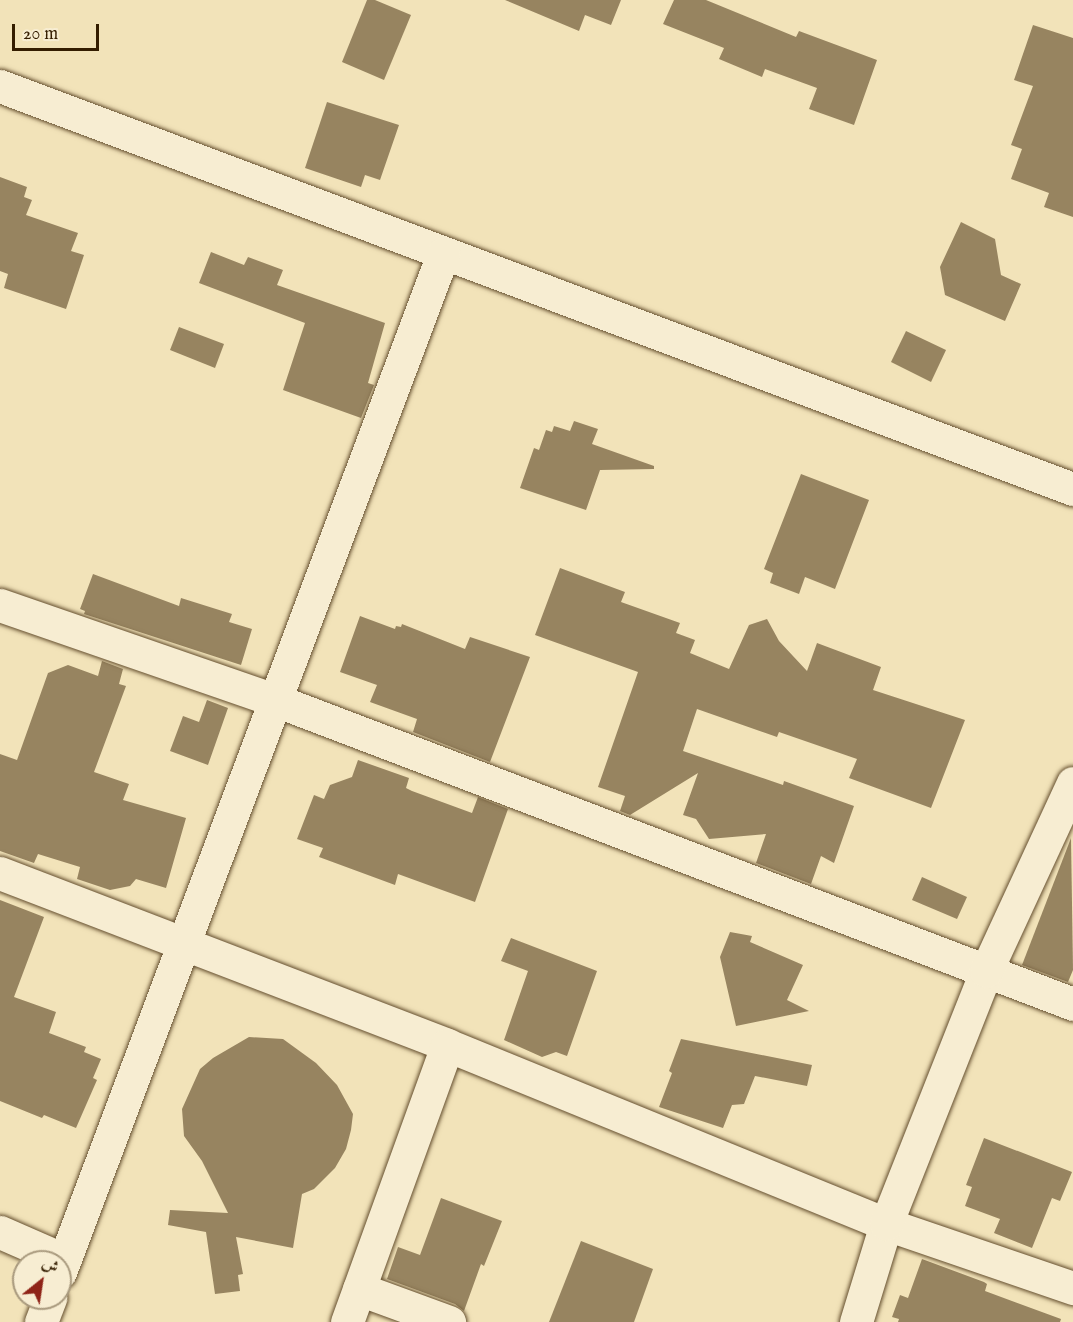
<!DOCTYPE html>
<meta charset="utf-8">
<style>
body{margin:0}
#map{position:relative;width:1073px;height:1322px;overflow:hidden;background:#f2e3b9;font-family:"IM FELL English",Amiri,serif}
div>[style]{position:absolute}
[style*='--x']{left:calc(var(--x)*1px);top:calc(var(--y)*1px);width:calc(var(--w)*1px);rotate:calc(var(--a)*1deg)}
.building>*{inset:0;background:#978460}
.roads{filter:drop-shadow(0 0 2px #644e2e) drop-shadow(0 0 2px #644e2e)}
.minor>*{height:33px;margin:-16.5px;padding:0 16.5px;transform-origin:16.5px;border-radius:16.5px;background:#f7edd2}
span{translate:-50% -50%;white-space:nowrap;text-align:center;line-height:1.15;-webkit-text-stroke:5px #f7edd2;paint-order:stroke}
.north{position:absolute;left:12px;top:1250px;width:60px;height:60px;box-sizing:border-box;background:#f7edd2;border:2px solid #a99a7e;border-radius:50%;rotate:30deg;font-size:16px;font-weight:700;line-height:24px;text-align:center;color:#341d00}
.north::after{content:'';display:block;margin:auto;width:21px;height:27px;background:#8f2418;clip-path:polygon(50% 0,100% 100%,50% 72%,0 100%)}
.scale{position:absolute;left:12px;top:24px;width:87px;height:27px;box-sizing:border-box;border:3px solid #341d00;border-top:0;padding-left:8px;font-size:18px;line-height:21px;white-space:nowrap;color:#341d00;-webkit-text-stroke:4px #f7edd2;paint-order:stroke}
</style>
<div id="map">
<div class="building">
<i style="clip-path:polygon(367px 0,375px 0,411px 15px,384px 80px,342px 62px)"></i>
<i style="clip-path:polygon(505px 0,621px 0,611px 25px,585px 15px,579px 31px)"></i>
<i style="clip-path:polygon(674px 0,706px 0,796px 37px,799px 31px,877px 60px,854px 125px,809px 109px,817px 88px,765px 69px,762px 77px,719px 59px,724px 48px,663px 24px)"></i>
<i style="clip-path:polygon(1033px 25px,1073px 38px,1073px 217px,1044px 207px,1049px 193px,1011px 179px,1022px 149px,1011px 145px,1033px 86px,1014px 80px)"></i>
<i style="clip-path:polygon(327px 102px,399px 125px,380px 180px,365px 175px,361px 187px,305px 168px)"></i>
<i style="clip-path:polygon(0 177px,27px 187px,24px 197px,32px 200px,26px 215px,78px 233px,71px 251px,84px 255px,66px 309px,4px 288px,8px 274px,0 271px)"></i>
<i style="clip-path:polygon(961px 222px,995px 239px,1001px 275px,1021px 284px,1005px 321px,945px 295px,940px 267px)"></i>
<i style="clip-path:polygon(211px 252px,244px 265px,248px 257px,283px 270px,277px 285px,385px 323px,368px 383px,374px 385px,361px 418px,283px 390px,305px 323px,199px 283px)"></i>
<i style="clip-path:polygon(179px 327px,224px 344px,215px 368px,170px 350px)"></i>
<i style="clip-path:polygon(906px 331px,946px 350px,931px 382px,891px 362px)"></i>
<i style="clip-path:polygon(574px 421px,598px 429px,592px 444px,654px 466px,654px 469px,600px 470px,586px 510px,520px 488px,534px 448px,539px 450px,546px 430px,552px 432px,554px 426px,570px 431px)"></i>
<i style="clip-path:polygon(801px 474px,869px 500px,835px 589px,805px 577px,799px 594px,770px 583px,773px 573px,764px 569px)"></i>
<i style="clip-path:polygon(560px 568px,625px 592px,621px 602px,680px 623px,676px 633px,695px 640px,690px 653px,729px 669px,749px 625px,767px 619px,779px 641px,807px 671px,817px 643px,881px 667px,873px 690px,965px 720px,931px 808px,849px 778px,857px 759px,779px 732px,777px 737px,697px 709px,683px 751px,783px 785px,784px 781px,854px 806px,834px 863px,821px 856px,811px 884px,756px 863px,766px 834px,709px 839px,696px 819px,683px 815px,698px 773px,630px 815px,620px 811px,625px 796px,598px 787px,638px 672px,535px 635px)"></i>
<i style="clip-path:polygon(93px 574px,179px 606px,181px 598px,232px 614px,229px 622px,252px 629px,241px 665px,84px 614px,85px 611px,80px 609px)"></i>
<i style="clip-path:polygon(360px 616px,395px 629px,396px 626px,401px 627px,402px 624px,465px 649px,470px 637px,530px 657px,490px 762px,413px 732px,417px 719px,370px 702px,377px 685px,340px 672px)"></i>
<i style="clip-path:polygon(102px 661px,123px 669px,119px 684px,126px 686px,94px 772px,129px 784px,123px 800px,186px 818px,166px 888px,136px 879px,130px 886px,110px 890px,77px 879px,80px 867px,38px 854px,34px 863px,0 851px,0 754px,17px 760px,48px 673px,68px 665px,98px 676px)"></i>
<i style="clip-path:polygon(207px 700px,228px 708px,208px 765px,170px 751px,183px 716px,199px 722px)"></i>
<i style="clip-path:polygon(358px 760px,409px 778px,406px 788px,412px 791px,472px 813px,478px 797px,508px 809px,475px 902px,398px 874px,395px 885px,319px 857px,323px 848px,297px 839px,314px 795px,324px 799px,330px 785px,352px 777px)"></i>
<i style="clip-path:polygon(1071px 838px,1073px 970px,1068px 982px,1022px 965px)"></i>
<i style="clip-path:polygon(922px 877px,967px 897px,957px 919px,912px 900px)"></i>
<i style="clip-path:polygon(0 900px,44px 917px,14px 997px,56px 1012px,49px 1033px,86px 1047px,84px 1052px,101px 1059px,93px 1078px,97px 1080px,76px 1128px,44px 1115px,42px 1118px,0 1101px)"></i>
<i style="clip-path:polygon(730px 932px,752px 936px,750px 942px,803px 965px,787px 1000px,809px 1011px,736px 1026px,720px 957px)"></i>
<i style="clip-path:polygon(511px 938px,597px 971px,567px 1056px,556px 1052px,542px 1057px,504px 1040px,528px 971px,501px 961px)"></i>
<i style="clip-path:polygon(249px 1037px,283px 1039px,316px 1063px,337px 1085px,353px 1114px,351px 1130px,346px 1149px,335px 1168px,314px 1189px,302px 1194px,293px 1248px,236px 1237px,243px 1274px,238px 1275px,240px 1291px,215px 1294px,206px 1232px,168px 1225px,170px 1210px,228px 1213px,202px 1161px,184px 1136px,182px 1109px,200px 1069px,213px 1058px)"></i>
<i style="clip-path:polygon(681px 1039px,812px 1065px,807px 1086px,755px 1076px,744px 1104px,732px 1105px,723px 1128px,659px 1107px,672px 1073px,669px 1071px)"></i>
<i style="clip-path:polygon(984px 1138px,1072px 1172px,1060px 1201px,1052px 1198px,1032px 1248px,994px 1233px,1000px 1219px,965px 1206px,972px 1187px,966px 1185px)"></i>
<i style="clip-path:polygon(441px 1198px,502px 1221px,484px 1266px,481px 1264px,464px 1311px,455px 1304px,387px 1279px,398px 1247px,420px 1255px)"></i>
<i style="clip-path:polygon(581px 1241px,653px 1269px,634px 1322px,549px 1322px)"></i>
<i style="clip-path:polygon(922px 1259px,984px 1282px,987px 1284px,985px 1291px,1061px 1319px,1060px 1322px,898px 1322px,899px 1319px,892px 1317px,900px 1295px,908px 1298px)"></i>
</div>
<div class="roads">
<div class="minor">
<i style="--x:0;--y:86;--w:1146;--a:20.59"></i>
<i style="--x:0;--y:605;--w:291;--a:19.1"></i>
<i style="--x:275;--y:700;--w:854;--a:20.85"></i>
<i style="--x:0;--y:873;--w:479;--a:21"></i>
<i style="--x:447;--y:1045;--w:474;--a:22.2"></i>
<i style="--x:886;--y:1224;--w:198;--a:18.9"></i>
<i style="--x:0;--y:1232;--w:70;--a:23.6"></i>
<i style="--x:60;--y:1272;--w:1088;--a:-69.38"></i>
<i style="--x:359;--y:1289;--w:96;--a:20.1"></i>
<i style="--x:41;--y:1322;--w:26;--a:-69"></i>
<i style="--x:347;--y:1322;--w:294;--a:-70.1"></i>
<i style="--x:856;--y:1322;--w:102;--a:-73"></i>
<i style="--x:886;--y:1224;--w:272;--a:-68.4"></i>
<i style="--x:986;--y:971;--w:207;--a:-65.2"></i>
</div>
</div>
<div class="north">ش</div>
<div class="scale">20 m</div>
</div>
